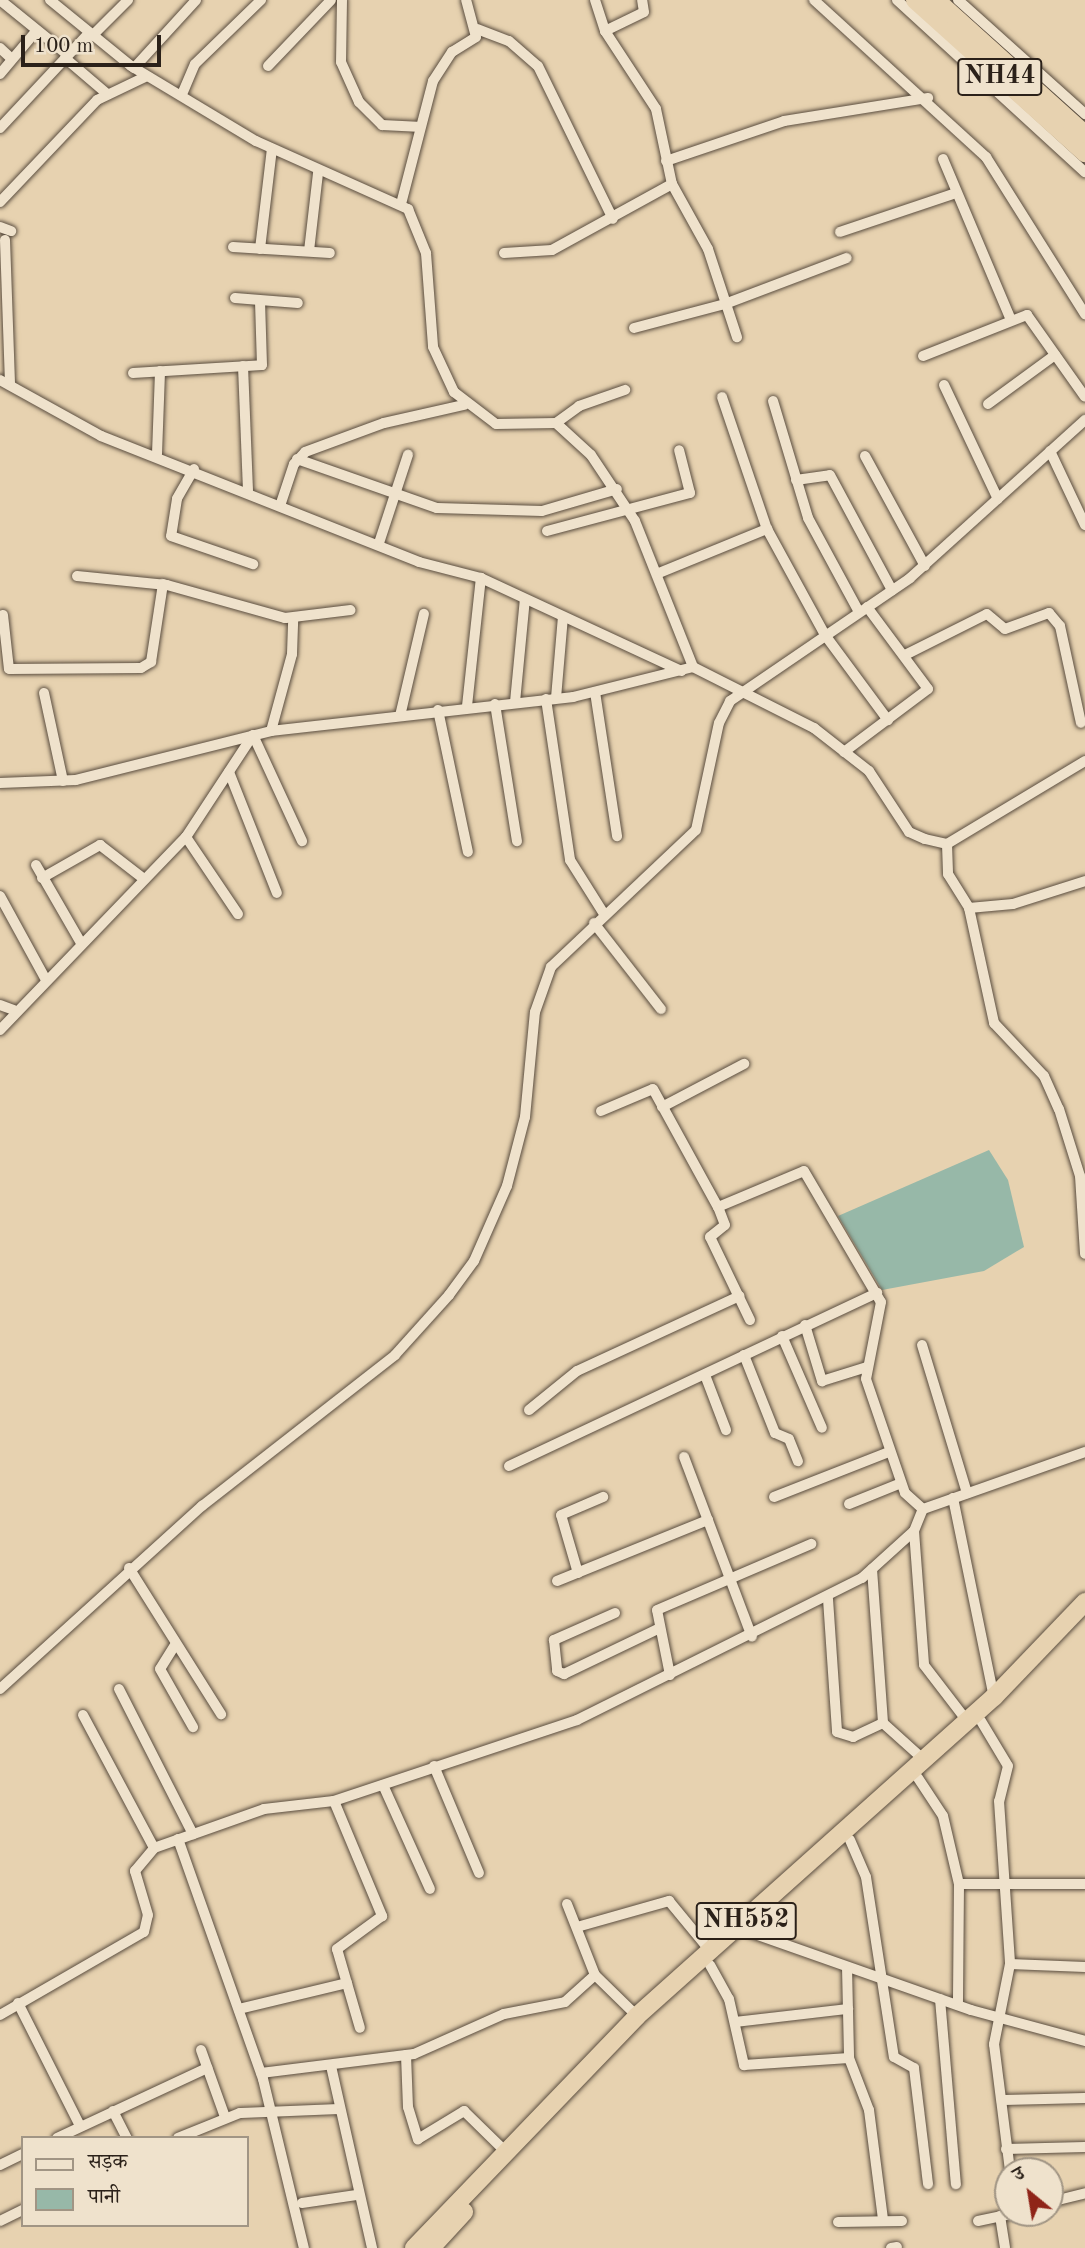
<!DOCTYPE html>
<meta charset="utf-8">
<style>
body{margin:0}
#map{position:relative;width:1085px;height:2248px;overflow:hidden;background:#e7d2b0;font-family:"Old Standard TT","Noto Serif Devanagari",serif}
div>[style]{position:absolute}
[style*='--x']{left:calc(var(--x)*1px);top:calc(var(--y)*1px);width:calc(var(--w)*1px);rotate:calc(var(--a)*1deg)}
.water>*{inset:0;background:#97b8a8}
.roads{filter:drop-shadow(0 0 2px #5a4d3f) drop-shadow(0 0 2px #5a4d3f)}
.street>*{height:10px;margin:-5px;padding:0 5px;transform-origin:5px;border-radius:5px;background:#efe2cc}
.highway>*{height:18px;margin:-9px;padding:0 9px;transform-origin:9px;border-radius:9px;background:#e7d2b0}
span{translate:-50% -50%;white-space:nowrap;text-align:center;line-height:1.15;-webkit-text-stroke:6px #efe2cc;paint-order:stroke}
.shield-label span{padding:2px 5px;background:#efe2cc;border:2px solid;border-radius:5px;-webkit-text-stroke-width:0}
.shield-label{font-size:26px;color:#2b2119;font-weight:700}
.legend{position:absolute;left:21px;top:2136px;width:228px;height:91px;box-sizing:border-box;background:#efe2cc;border:2px solid #a19584;margin:0;padding:9px 12px;list-style:none;font-size:21px;color:#2b2119}
.legend li{display:flex;align-items:center;gap:14px;height:35px}
.legend b{width:35px;border:2px solid #a19584}
.north{position:absolute;left:994px;top:2157px;width:70px;height:70px;box-sizing:border-box;background:#efe2cc;border:2px solid #a19584;border-radius:50%;rotate:330deg;font-size:19px;font-weight:700;line-height:28px;text-align:center;color:#2b2119}
.north::after{content:'';display:block;margin:auto;width:24px;height:32px;background:#8f2418;clip-path:polygon(50% 0,100% 100%,50% 72%,0 100%)}
.scale{position:absolute;left:21px;top:35px;width:140px;height:32px;box-sizing:border-box;border:4px solid #2b2119;border-top:0;padding-left:9px;font-size:21px;line-height:24px;white-space:nowrap;color:#2b2119;-webkit-text-stroke:5px #efe2cc;paint-order:stroke}
</style>
<div id="map">
<div class="water">
<i style="clip-path:polygon(989px 1150px,1008px 1180px,1024px 1247px,984px 1271px,882px 1290px,838px 1216px)"></i>
</div>
<div class="roads">
<div class="street">
<i style="--x:0;--y:0;--w:87;--a:39"></i>
<i style="--x:50;--y:0;--w:104;--a:39.2"></i>
<i style="--x:131;--y:66;--w:146;--a:31"></i>
<i style="--x:256;--y:141;--w:167;--a:24.1"></i>
<i style="--x:408;--y:209;--w:48;--a:67.8"></i>
<i style="--x:426;--y:253;--w:94;--a:85.7"></i>
<i style="--x:433;--y:347;--w:50;--a:65"></i>
<i style="--x:454;--y:392;--w:53;--a:37.3"></i>
<i style="--x:496;--y:424;--w:60;--a:-1"></i>
<i style="--x:556;--y:423;--w:47;--a:42.4"></i>
<i style="--x:591;--y:455;--w:79;--a:56.3"></i>
<i style="--x:635;--y:521;--w:157;--a:68.3"></i>
<i style="--x:342;--y:0;--w:62;--a:90.9"></i>
<i style="--x:341;--y:62;--w:44;--a:65.8"></i>
<i style="--x:359;--y:102;--w:33;--a:45"></i>
<i style="--x:382;--y:125;--w:35;--a:3"></i>
<i style="--x:595;--y:0;--w:33;--a:72"></i>
<i style="--x:605;--y:31;--w:93;--a:56.8"></i>
<i style="--x:656;--y:109;--w:77;--a:78"></i>
<i style="--x:672;--y:184;--w:74;--a:61"></i>
<i style="--x:708;--y:249;--w:93;--a:71.8"></i>
<i style="--x:814;--y:0;--w:233;--a:42.4"></i>
<i style="--x:986;--y:157;--w:186;--a:57.8"></i>
<i style="--x:897;--y:0;--w:255;--a:42.5"></i>
<i style="--x:958;--y:0;--w:171;--a:41.9"></i>
<i style="--x:477;--y:29;--w:34;--a:21"></i>
<i style="--x:509;--y:41;--w:38;--a:41"></i>
<i style="--x:538;--y:66;--w:170;--a:63.9"></i>
<i style="--x:605;--y:31;--w:43;--a:-26"></i>
<i style="--x:644;--y:12;--w:12;--a:-99"></i>
<i style="--x:92;--y:36;--w:51;--a:-45"></i>
<i style="--x:0;--y:48;--w:16;--a:43"></i>
<i style="--x:65;--y:58;--w:54;--a:40.5"></i>
<i style="--x:268;--y:66;--w:91;--a:-46.3"></i>
<i style="--x:134;--y:68;--w:92;--a:-47.6"></i>
<i style="--x:0;--y:74;--w:57;--a:-49.9"></i>
<i style="--x:183;--y:92;--w:30;--a:-67"></i>
<i style="--x:195;--y:64;--w:92;--a:-44.1"></i>
<i style="--x:0;--y:128;--w:130;--a:-46.9"></i>
<i style="--x:943;--y:159;--w:175;--a:67.1"></i>
<i style="--x:666;--y:161;--w:125;--a:-18.7"></i>
<i style="--x:784;--y:121;--w:146;--a:-9.1"></i>
<i style="--x:0;--y:202;--w:141;--a:-46.4"></i>
<i style="--x:97;--y:100;--w:55;--a:-25.6"></i>
<i style="--x:401;--y:204;--w:127;--a:-75.4"></i>
<i style="--x:433;--y:81;--w:35;--a:-57"></i>
<i style="--x:452;--y:52;--w:28;--a:-32"></i>
<i style="--x:476;--y:37;--w:38;--a:-105"></i>
<i style="--x:0;--y:227;--w:12;--a:20"></i>
<i style="--x:840;--y:232;--w:119;--a:-18.6"></i>
<i style="--x:5;--y:240;--w:144;--a:88"></i>
<i style="--x:233;--y:247;--w:97;--a:3.5"></i>
<i style="--x:260;--y:249;--w:101;--a:-83.2"></i>
<i style="--x:309;--y:251;--w:79;--a:-83.4"></i>
<i style="--x:504;--y:253;--w:48;--a:-3.6"></i>
<i style="--x:552;--y:250;--w:137;--a:-28.8"></i>
<i style="--x:235;--y:298;--w:63;--a:4.5"></i>
<i style="--x:634;--y:328;--w:94;--a:-14.8"></i>
<i style="--x:725;--y:304;--w:130;--a:-20.7"></i>
<i style="--x:923;--y:356;--w:112;--a:-21.5"></i>
<i style="--x:1027;--y:315;--w:100;--a:54.7"></i>
<i style="--x:243;--y:366;--w:125;--a:87.7"></i>
<i style="--x:133;--y:373;--w:129;--a:-3.5"></i>
<i style="--x:262;--y:365;--w:63;--a:-91.8"></i>
<i style="--x:0;--y:380;--w:115;--a:29"></i>
<i style="--x:101;--y:436;--w:342;--a:21.6"></i>
<i style="--x:419;--y:562;--w:64;--a:14.5"></i>
<i style="--x:481;--y:578;--w:221;--a:24.9"></i>
<i style="--x:944;--y:385;--w:126;--a:64.7"></i>
<i style="--x:722;--y:397;--w:139;--a:71.2"></i>
<i style="--x:767;--y:529;--w:121;--a:61.3"></i>
<i style="--x:825;--y:635;--w:106;--a:53.5"></i>
<i style="--x:773;--y:401;--w:122;--a:73.3"></i>
<i style="--x:808;--y:518;--w:107;--a:61.5"></i>
<i style="--x:988;--y:404;--w:83;--a:-36.2"></i>
<i style="--x:556;--y:423;--w:29;--a:-36"></i>
<i style="--x:579;--y:406;--w:49;--a:-19.2"></i>
<i style="--x:1050;--y:451;--w:82;--a:64.7"></i>
<i style="--x:157;--y:454;--w:83;--a:-87.9"></i>
<i style="--x:865;--y:456;--w:125;--a:61.4"></i>
<i style="--x:297;--y:459;--w:148;--a:19.3"></i>
<i style="--x:437;--y:508;--w:105;--a:1.6"></i>
<i style="--x:542;--y:511;--w:78;--a:-16.3"></i>
<i style="--x:194;--y:469;--w:34;--a:120"></i>
<i style="--x:177;--y:499;--w:37;--a:99"></i>
<i style="--x:171;--y:536;--w:87;--a:18.9"></i>
<i style="--x:796;--y:480;--w:34;--a:-8"></i>
<i style="--x:830;--y:475;--w:131;--a:61.7"></i>
<i style="--x:281;--y:503;--w:41;--a:-71.6"></i>
<i style="--x:294;--y:464;--w:16;--a:-47"></i>
<i style="--x:305;--y:452;--w:84;--a:-20.2"></i>
<i style="--x:384;--y:423;--w:82;--a:-12.7"></i>
<i style="--x:547;--y:531;--w:148;--a:-14.9"></i>
<i style="--x:690;--y:493;--w:44;--a:-104.3"></i>
<i style="--x:379;--y:543;--w:93;--a:-71.8"></i>
<i style="--x:659;--y:573;--w:117;--a:-22.2"></i>
<i style="--x:77;--y:576;--w:90;--a:5.7"></i>
<i style="--x:167;--y:585;--w:123;--a:15.6"></i>
<i style="--x:285;--y:618;--w:66;--a:-6.9"></i>
<i style="--x:3;--y:615;--w:54;--a:83.7"></i>
<i style="--x:9;--y:669;--w:132;--a:-0.4"></i>
<i style="--x:141;--y:668;--w:12;--a:-31"></i>
<i style="--x:151;--y:662;--w:79;--a:-81.3"></i>
<i style="--x:907;--y:654;--w:89;--a:-26.6"></i>
<i style="--x:987;--y:614;--w:23;--a:40"></i>
<i style="--x:1005;--y:629;--w:47;--a:-20"></i>
<i style="--x:1049;--y:613;--w:17;--a:50"></i>
<i style="--x:1060;--y:626;--w:99;--a:77.8"></i>
<i style="--x:595;--y:692;--w:146;--a:81.3"></i>
<i style="--x:44;--y:693;--w:90;--a:77.8"></i>
<i style="--x:556;--y:698;--w:81;--a:-85.1"></i>
<i style="--x:546;--y:699;--w:163;--a:81.5"></i>
<i style="--x:570;--y:860;--w:64;--a:57.8"></i>
<i style="--x:515;--y:702;--w:103;--a:-84.5"></i>
<i style="--x:495;--y:704;--w:139;--a:80.9"></i>
<i style="--x:467;--y:706;--w:129;--a:-83.8"></i>
<i style="--x:438;--y:710;--w:145;--a:78.1"></i>
<i style="--x:400;--y:716;--w:105;--a:-76.8"></i>
<i style="--x:271;--y:731;--w:80;--a:-74.7"></i>
<i style="--x:292;--y:654;--w:36;--a:-88"></i>
<i style="--x:844;--y:752;--w:105;--a:-36.9"></i>
<i style="--x:928;--y:689;--w:102;--a:-126.6"></i>
<i style="--x:229;--y:772;--w:130;--a:68.4"></i>
<i style="--x:0;--y:783;--w:76;--a:-2.3"></i>
<i style="--x:76;--y:780;--w:201;--a:-14.1"></i>
<i style="--x:271;--y:731;--w:304;--a:-6.4"></i>
<i style="--x:573;--y:697;--w:124;--a:-14"></i>
<i style="--x:693;--y:667;--w:136;--a:26.8"></i>
<i style="--x:814;--y:728;--w:70;--a:38"></i>
<i style="--x:869;--y:771;--w:73;--a:56.7"></i>
<i style="--x:909;--y:832;--w:17;--a:24"></i>
<i style="--x:925;--y:839;--w:23;--a:13"></i>
<i style="--x:947;--y:844;--w:161;--a:-31"></i>
<i style="--x:186;--y:837;--w:93;--a:56"></i>
<i style="--x:947;--y:844;--w:30;--a:88"></i>
<i style="--x:948;--y:874;--w:40;--a:58"></i>
<i style="--x:969;--y:908;--w:118;--a:77.7"></i>
<i style="--x:994;--y:1023;--w:73;--a:46.7"></i>
<i style="--x:1044;--y:1076;--w:36;--a:66"></i>
<i style="--x:1059;--y:1109;--w:70;--a:72.6"></i>
<i style="--x:1080;--y:1176;--w:78;--a:86.3"></i>
<i style="--x:36;--y:865;--w:90;--a:60"></i>
<i style="--x:42;--y:878;--w:67;--a:-29.6"></i>
<i style="--x:100;--y:845;--w:56;--a:37.7"></i>
<i style="--x:0;--y:896;--w:96;--a:61.3"></i>
<i style="--x:969;--y:908;--w:44;--a:-5.2"></i>
<i style="--x:1013;--y:904;--w:76;--a:-17.7"></i>
<i style="--x:594;--y:923;--w:109;--a:52.1"></i>
<i style="--x:0;--y:1005;--w:15;--a:20"></i>
<i style="--x:0;--y:1030;--w:268;--a:-46.1"></i>
<i style="--x:186;--y:837;--w:122;--a:-56.7"></i>
<i style="--x:253;--y:735;--w:117;--a:65.2"></i>
<i style="--x:662;--y:1107;--w:93;--a:-27.7"></i>
<i style="--x:601;--y:1111;--w:56;--a:-22.9"></i>
<i style="--x:653;--y:1089;--w:135;--a:61.2"></i>
<i style="--x:750;--y:1320;--w:92;--a:-115.7"></i>
<i style="--x:710;--y:1237;--w:19;--a:-39"></i>
<i style="--x:725;--y:1225;--w:19;--a:-111"></i>
<i style="--x:718;--y:1207;--w:93;--a:-22.7"></i>
<i style="--x:804;--y:1171;--w:152;--a:59.6"></i>
<i style="--x:881;--y:1302;--w:78;--a:101"></i>
<i style="--x:866;--y:1379;--w:120;--a:71.1"></i>
<i style="--x:905;--y:1493;--w:24;--a:42"></i>
<i style="--x:805;--y:1325;--w:59;--a:73.1"></i>
<i style="--x:822;--y:1381;--w:47;--a:-17.3"></i>
<i style="--x:782;--y:1336;--w:100;--a:66.5"></i>
<i style="--x:922;--y:1345;--w:155;--a:73.1"></i>
<i style="--x:744;--y:1355;--w:84;--a:68.3"></i>
<i style="--x:775;--y:1433;--w:15;--a:23"></i>
<i style="--x:789;--y:1439;--w:24;--a:68"></i>
<i style="--x:705;--y:1375;--w:59;--a:69.1"></i>
<i style="--x:529;--y:1410;--w:62;--a:-39.1"></i>
<i style="--x:577;--y:1371;--w:179;--a:-24.8"></i>
<i style="--x:684;--y:1457;--w:192;--a:69.3"></i>
<i style="--x:509;--y:1466;--w:407;--a:-25.2"></i>
<i style="--x:774;--y:1497;--w:123;--a:-21.4"></i>
<i style="--x:953;--y:1498;--w:203;--a:78.4"></i>
<i style="--x:849;--y:1504;--w:56;--a:-22"></i>
<i style="--x:914;--y:1531;--w:134;--a:85.7"></i>
<i style="--x:924;--y:1665;--w:71;--a:52.5"></i>
<i style="--x:129;--y:1568;--w:173;--a:57.8"></i>
<i style="--x:872;--y:1569;--w:154;--a:85.9"></i>
<i style="--x:883;--y:1723;--w:54;--a:42"></i>
<i style="--x:578;--y:1573;--w:60;--a:-106.3"></i>
<i style="--x:561;--y:1515;--w:46;--a:-23.2"></i>
<i style="--x:557;--y:1581;--w:163;--a:-22"></i>
<i style="--x:828;--y:1599;--w:133;--a:86.1"></i>
<i style="--x:837;--y:1732;--w:17;--a:17"></i>
<i style="--x:853;--y:1737;--w:33;--a:-25"></i>
<i style="--x:615;--y:1613;--w:67;--a:156.1"></i>
<i style="--x:554;--y:1640;--w:31;--a:84"></i>
<i style="--x:557;--y:1671;--w:8;--a:23"></i>
<i style="--x:564;--y:1674;--w:104;--a:-25.6"></i>
<i style="--x:175;--y:1645;--w:28;--a:122"></i>
<i style="--x:160;--y:1669;--w:67;--a:60.4"></i>
<i style="--x:670;--y:1675;--w:66;--a:-101.3"></i>
<i style="--x:657;--y:1610;--w:168;--a:-23.2"></i>
<i style="--x:0;--y:1689;--w:273;--a:-42.2"></i>
<i style="--x:202;--y:1506;--w:245;--a:-38"></i>
<i style="--x:395;--y:1355;--w:81;--a:-48"></i>
<i style="--x:449;--y:1295;--w:42;--a:-53.7"></i>
<i style="--x:474;--y:1261;--w:82;--a:-66.3"></i>
<i style="--x:507;--y:1186;--w:71;--a:-75.4"></i>
<i style="--x:525;--y:1117;--w:105;--a:-84.6"></i>
<i style="--x:535;--y:1012;--w:48;--a:-70.4"></i>
<i style="--x:551;--y:967;--w:199;--a:-43.4"></i>
<i style="--x:696;--y:830;--w:109;--a:-77.9"></i>
<i style="--x:719;--y:723;--w:25;--a:-63"></i>
<i style="--x:730;--y:701;--w:218;--a:-34.3"></i>
<i style="--x:910;--y:578;--w:236;--a:-42.1"></i>
<i style="--x:119;--y:1689;--w:163;--a:63"></i>
<i style="--x:83;--y:1715;--w:151;--a:61.9"></i>
<i style="--x:981;--y:1721;--w:52;--a:59"></i>
<i style="--x:1008;--y:1766;--w:36;--a:104"></i>
<i style="--x:999;--y:1801;--w:163;--a:86.1"></i>
<i style="--x:1010;--y:1964;--w:82;--a:101.3"></i>
<i style="--x:994;--y:2044;--w:128;--a:82.8"></i>
<i style="--x:434;--y:1766;--w:116;--a:67.2"></i>
<i style="--x:918;--y:1778;--w:45;--a:56.7"></i>
<i style="--x:943;--y:1816;--w:70;--a:76.8"></i>
<i style="--x:959;--y:1884;--w:121;--a:90.5"></i>
<i style="--x:383;--y:1785;--w:114;--a:65.7"></i>
<i style="--x:334;--y:1801;--w:125;--a:67.3"></i>
<i style="--x:382;--y:1916;--w:56;--a:143.7"></i>
<i style="--x:337;--y:1949;--w:82;--a:73.8"></i>
<i style="--x:178;--y:1839;--w:255;--a:70.5"></i>
<i style="--x:263;--y:2079;--w:174;--a:76.4"></i>
<i style="--x:850;--y:1840;--w:40;--a:66.6"></i>
<i style="--x:866;--y:1877;--w:182;--a:81.2"></i>
<i style="--x:894;--y:2057;--w:23;--a:29"></i>
<i style="--x:914;--y:2068;--w:117;--a:83.1"></i>
<i style="--x:959;--y:1884;--w:126;--a:0"></i>
<i style="--x:567;--y:1904;--w:76;--a:68.5"></i>
<i style="--x:577;--y:1927;--w:96;--a:-15.8"></i>
<i style="--x:669;--y:1901;--w:66;--a:50.5"></i>
<i style="--x:738;--y:1928;--w:247;--a:19.4"></i>
<i style="--x:971;--y:2010;--w:118;--a:15.2"></i>
<i style="--x:1010;--y:1964;--w:75;--a:2.3"></i>
<i style="--x:710;--y:1965;--w:39;--a:61"></i>
<i style="--x:729;--y:1999;--w:68;--a:77.2"></i>
<i style="--x:744;--y:2065;--w:105;--a:-3.8"></i>
<i style="--x:847;--y:1967;--w:91;--a:88.7"></i>
<i style="--x:849;--y:2058;--w:56;--a:69"></i>
<i style="--x:869;--y:2110;--w:111;--a:82.7"></i>
<i style="--x:940;--y:1999;--w:186;--a:85.1"></i>
<i style="--x:18;--y:2003;--w:138;--a:63.2"></i>
<i style="--x:239;--y:2009;--w:111;--a:-13.5"></i>
<i style="--x:0;--y:2015;--w:166;--a:-30"></i>
<i style="--x:144;--y:1932;--w:17;--a:-77"></i>
<i style="--x:148;--y:1915;--w:46;--a:-106.5"></i>
<i style="--x:135;--y:1871;--w:30;--a:-50"></i>
<i style="--x:154;--y:1848;--w:117;--a:-19.5"></i>
<i style="--x:264;--y:1809;--w:70;--a:-6.5"></i>
<i style="--x:334;--y:1801;--w:256;--a:-18.4"></i>
<i style="--x:577;--y:1720;--w:318;--a:-26.5"></i>
<i style="--x:862;--y:1578;--w:70;--a:-42.1"></i>
<i style="--x:914;--y:1531;--w:24;--a:-68"></i>
<i style="--x:923;--y:1509;--w:172;--a:-19.4"></i>
<i style="--x:735;--y:2022;--w:114;--a:-6.6"></i>
<i style="--x:201;--y:2050;--w:71;--a:70.3"></i>
<i style="--x:406;--y:2055;--w:52;--a:87.8"></i>
<i style="--x:408;--y:2107;--w:34;--a:73"></i>
<i style="--x:418;--y:2139;--w:54;--a:-31.3"></i>
<i style="--x:464;--y:2111;--w:57;--a:44.3"></i>
<i style="--x:331;--y:2066;--w:187;--a:77.3"></i>
<i style="--x:261;--y:2073;--w:154;--a:-7.1"></i>
<i style="--x:414;--y:2054;--w:98;--a:-24"></i>
<i style="--x:504;--y:2014;--w:62;--a:-11.1"></i>
<i style="--x:565;--y:2002;--w:40;--a:-42"></i>
<i style="--x:595;--y:1975;--w:59;--a:44.3"></i>
<i style="--x:1004;--y:2100;--w:81;--a:-1.4"></i>
<i style="--x:113;--y:2111;--w:30;--a:63"></i>
<i style="--x:57;--y:2138;--w:166;--a:-25"></i>
<i style="--x:178;--y:2138;--w:67;--a:-22"></i>
<i style="--x:240;--y:2113;--w:100;--a:-2.3"></i>
<i style="--x:1006;--y:2149;--w:79;--a:-1.5"></i>
<i style="--x:0;--y:2165;--w:25;--a:-26"></i>
<i style="--x:1050;--y:2202;--w:36;--a:-14"></i>
<i style="--x:302;--y:2203;--w:55;--a:-8.4"></i>
<i style="--x:1000;--y:2216;--w:32;--a:81"></i>
<i style="--x:0;--y:2221;--w:25;--a:-26"></i>
<i style="--x:978;--y:2221;--w:38;--a:-12"></i>
<i style="--x:838;--y:2222;--w:64;--a:-0.9"></i>
<i style="--x:891;--y:2248;--w:6;--a:-9"></i>
</div>
<div class="highway">
<i style="--x:915;--y:0;--w:229;--a:42"></i>
<i style="--x:936;--y:0;--w:200;--a:42"></i>
<i style="--x:414;--y:2248;--w:322;--a:-46.1"></i>
<i style="--x:637;--y:2016;--w:479;--a:-41.8"></i>
<i style="--x:994;--y:1697;--w:132;--a:-46.2"></i>
<i style="--x:431;--y:2248;--w:49;--a:-47.5"></i>
</div>
</div>
<div class="shield-label">
<span style="left:1000px;top:77px">NH44</span>
<span style="left:746px;top:1921px">NH552</span>
</div>
<ul class="legend">
<li><b style="height:9px;background:#efe2cc"></b>सड़क</li>
<li><b style="height:19px;background:#97b8a8"></b>पानी</li>
</ul>
<div class="north">उ</div>
<div class="scale">100 m</div>
</div>
